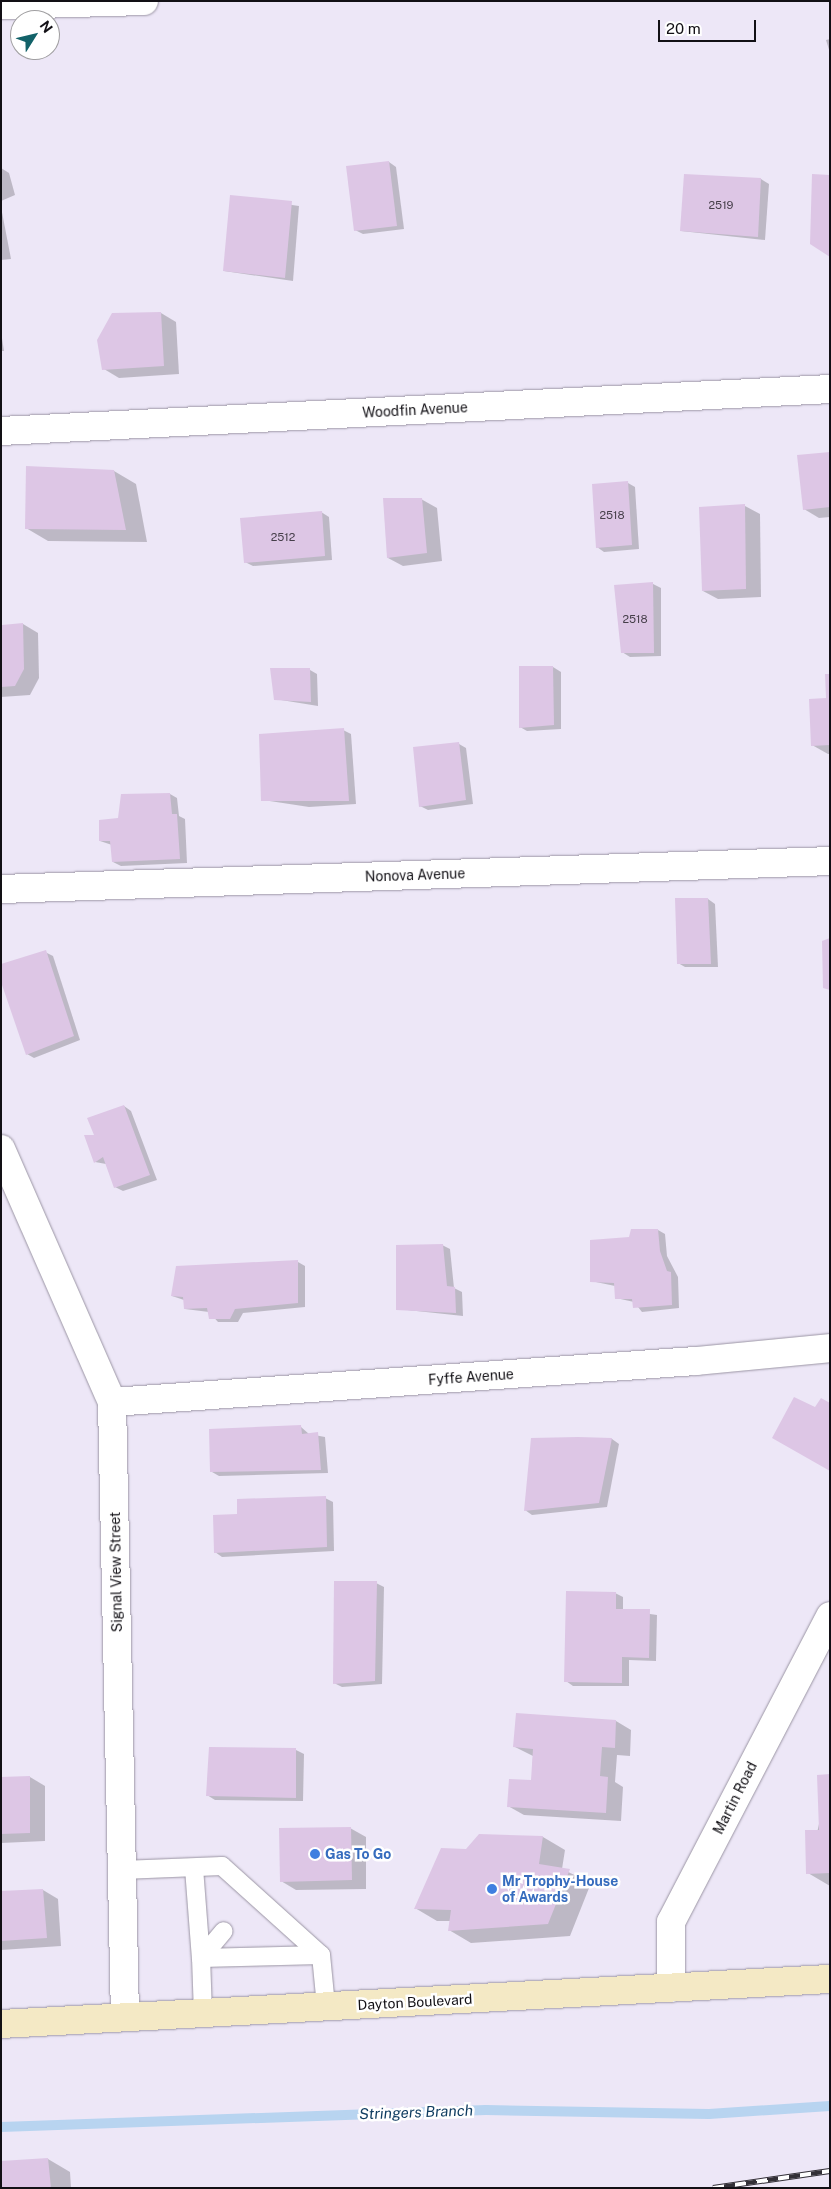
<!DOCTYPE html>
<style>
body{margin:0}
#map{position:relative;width:831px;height:2189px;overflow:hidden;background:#ede7f7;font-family:"Public Sans",sans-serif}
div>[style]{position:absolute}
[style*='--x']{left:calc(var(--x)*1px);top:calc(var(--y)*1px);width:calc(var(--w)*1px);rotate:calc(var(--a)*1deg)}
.shadow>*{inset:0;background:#0003}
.stream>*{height:10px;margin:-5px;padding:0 5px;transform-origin:5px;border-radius:5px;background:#b8d4f0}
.building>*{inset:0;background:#ddc6e5}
.roads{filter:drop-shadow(0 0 1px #9b95a4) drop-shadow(0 0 1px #9b95a4)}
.service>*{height:18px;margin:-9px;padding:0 9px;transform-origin:9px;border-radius:9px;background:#fff}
.minor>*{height:28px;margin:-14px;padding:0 14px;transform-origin:14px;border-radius:14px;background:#fff}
.secondary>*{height:28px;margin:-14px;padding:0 14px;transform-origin:14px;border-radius:14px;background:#f4e9c5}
.rail>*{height:5.5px;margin-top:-2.75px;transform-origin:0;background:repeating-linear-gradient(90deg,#fff 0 11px,#333037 0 22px);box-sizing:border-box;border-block:1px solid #333037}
.dots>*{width:14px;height:14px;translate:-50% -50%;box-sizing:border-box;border:2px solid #fff;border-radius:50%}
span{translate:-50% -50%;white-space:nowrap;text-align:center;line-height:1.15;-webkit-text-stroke:5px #fff;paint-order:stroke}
.number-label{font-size:11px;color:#453e49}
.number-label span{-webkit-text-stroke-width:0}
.street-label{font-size:14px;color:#121015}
.shop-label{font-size:14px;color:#366cbe;font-weight:700}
.left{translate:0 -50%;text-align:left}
.water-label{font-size:15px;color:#103d61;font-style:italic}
.frame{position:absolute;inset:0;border:2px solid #121015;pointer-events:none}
.north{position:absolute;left:10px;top:10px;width:50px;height:50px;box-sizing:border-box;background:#fff;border:1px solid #a09fa1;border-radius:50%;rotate:54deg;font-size:14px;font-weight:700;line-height:20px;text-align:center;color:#121015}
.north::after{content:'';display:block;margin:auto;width:18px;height:22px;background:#126269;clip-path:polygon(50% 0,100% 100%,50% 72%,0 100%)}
.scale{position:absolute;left:658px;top:20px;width:98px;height:22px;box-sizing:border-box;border:2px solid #121015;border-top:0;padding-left:6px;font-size:15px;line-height:18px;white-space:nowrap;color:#121015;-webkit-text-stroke:4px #fff;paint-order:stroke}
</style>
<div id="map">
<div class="shadow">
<i style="clip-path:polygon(830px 39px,830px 53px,826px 40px)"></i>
<i style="clip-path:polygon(389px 162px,396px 167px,404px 229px,363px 234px,355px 230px)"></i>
<i style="clip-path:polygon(1px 168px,9px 173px,15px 195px,1px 201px)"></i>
<i style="clip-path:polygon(685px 175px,761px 179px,769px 184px,765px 240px,681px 231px)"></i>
<i style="clip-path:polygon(231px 196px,299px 206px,293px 281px,224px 271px)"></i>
<i style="clip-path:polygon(1px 207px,11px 259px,1px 260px)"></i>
<i style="clip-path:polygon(161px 313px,176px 322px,179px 374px,119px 378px,104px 369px)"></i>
<i style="clip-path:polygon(1px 332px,4px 351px,1px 351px)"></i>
<i style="clip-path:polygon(830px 453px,830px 517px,819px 518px,804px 509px)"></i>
<i style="clip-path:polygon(114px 471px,136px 484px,147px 542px,48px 541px,26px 528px)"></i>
<i style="clip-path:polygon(628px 483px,635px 487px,639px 549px,604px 552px,597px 547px)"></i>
<i style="clip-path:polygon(421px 499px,437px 508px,442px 561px,403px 566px,388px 558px)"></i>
<i style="clip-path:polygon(745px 506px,760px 514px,761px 597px,718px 599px,703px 591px)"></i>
<i style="clip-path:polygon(321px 512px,329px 517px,332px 560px,253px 566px,245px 562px)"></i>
<i style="clip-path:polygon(653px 584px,661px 588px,661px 656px,630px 657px,622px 652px,615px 586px)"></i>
<i style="clip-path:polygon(23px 624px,38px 633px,39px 678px,30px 695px,1px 697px,3px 626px)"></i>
<i style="clip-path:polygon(553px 667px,561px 672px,561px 729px,527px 731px,520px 727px,520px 668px)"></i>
<i style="clip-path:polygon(310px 670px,317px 674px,318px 706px,275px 699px)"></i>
<i style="clip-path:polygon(830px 675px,830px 754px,828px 754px,812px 745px,828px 699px)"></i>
<i style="clip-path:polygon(343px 730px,351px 734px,356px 804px,309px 807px,263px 800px)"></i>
<i style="clip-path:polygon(459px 744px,466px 748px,473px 804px,428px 810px,420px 806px)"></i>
<i style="clip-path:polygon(170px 794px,177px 798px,179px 816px,185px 819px,187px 863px,121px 866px,113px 862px,112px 845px,100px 841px,119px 819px)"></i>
<i style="clip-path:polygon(708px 899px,715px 904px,718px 967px,685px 967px,678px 963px)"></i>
<i style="clip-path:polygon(45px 952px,53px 956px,80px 1040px,34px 1058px,27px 1054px)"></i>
<i style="clip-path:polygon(124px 1106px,131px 1111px,157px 1180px,123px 1191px,115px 1187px,106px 1164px,95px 1162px,86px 1136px,95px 1136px)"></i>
<i style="clip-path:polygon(658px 1230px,665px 1234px,667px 1256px,678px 1277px,679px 1308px,642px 1312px,634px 1302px,616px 1298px,615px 1286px,591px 1281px,630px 1239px)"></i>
<i style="clip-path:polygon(442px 1245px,450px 1249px,454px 1288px,462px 1292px,463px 1316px,398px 1309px)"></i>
<i style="clip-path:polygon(298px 1262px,305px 1266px,305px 1307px,243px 1313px,238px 1322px,218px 1322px,209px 1312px,185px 1309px,184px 1300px,172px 1296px)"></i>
<i style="clip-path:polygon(301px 1427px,309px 1434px,325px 1437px,328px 1473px,219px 1476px,212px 1472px)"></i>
<i style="clip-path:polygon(612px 1439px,619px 1444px,607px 1507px,532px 1515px,525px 1510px,532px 1440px)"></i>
<i style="clip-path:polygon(325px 1498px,333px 1502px,334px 1551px,222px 1557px,215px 1552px)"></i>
<i style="clip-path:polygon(376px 1583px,384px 1587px,382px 1684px,342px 1687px,334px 1683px)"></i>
<i style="clip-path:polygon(615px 1593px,623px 1597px,623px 1610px,657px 1615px,656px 1661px,629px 1660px,629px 1686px,573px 1686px,566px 1681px)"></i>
<i style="clip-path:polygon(616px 1721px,631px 1730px,630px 1756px,617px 1755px,615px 1782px,623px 1787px,621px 1821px,524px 1815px,508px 1806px,532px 1781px,533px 1756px,515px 1747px)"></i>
<i style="clip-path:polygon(210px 1748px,296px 1750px,304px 1754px,303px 1801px,215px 1800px,207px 1795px)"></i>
<i style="clip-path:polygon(830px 1775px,830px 1886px,808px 1873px)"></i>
<i style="clip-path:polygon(30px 1777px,45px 1786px,45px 1841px,1px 1843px,1px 1778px)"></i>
<i style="clip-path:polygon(350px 1828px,366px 1837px,366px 1889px,296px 1890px,281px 1881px)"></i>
<i style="clip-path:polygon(480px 1835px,543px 1837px,565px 1850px,562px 1869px,591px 1883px,570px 1936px,471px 1943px,449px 1930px,450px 1921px,437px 1921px,415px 1908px)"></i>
<i style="clip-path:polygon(43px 1890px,58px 1899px,61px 1946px,1px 1950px,1px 1892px)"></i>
<i style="clip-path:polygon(48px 2159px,70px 2172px,71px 2188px,1px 2188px)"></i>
</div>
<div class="stream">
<i style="--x:1;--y:2127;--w:485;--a:-2"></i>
<i style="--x:486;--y:2110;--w:223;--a:1"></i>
<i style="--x:709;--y:2114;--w:121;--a:-3.8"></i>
</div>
<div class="building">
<i style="clip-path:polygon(389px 161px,397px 226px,354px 231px,346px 166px)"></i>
<i style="clip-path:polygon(684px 174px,761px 178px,758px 237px,680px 231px)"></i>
<i style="clip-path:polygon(812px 174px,830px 175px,830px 257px,810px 244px)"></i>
<i style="clip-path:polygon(230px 195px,292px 201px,285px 278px,223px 271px)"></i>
<i style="clip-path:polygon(161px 312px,164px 366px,102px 370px,97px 340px,112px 313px)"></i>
<i style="clip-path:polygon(830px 452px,830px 507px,803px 510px,797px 455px)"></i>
<i style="clip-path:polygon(26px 466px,114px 470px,126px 530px,25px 529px)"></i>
<i style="clip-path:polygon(628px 481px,632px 545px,596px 548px,592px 484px)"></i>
<i style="clip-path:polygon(383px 498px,422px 498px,427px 553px,387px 558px)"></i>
<i style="clip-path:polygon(745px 504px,746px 589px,702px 591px,699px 507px)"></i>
<i style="clip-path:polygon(322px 511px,325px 556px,244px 563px,240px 518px)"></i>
<i style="clip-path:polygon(653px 582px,654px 653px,621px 653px,614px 585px)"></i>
<i style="clip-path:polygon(23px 623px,24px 669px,15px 686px,1px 687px,2px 625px)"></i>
<i style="clip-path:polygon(519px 666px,553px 666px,554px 725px,519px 728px)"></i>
<i style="clip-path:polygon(270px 668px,310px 668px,311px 702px,274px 700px)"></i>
<i style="clip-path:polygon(825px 674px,830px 674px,830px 745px,811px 746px,809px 699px,826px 698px)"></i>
<i style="clip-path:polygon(344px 728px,349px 801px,261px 801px,259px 734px)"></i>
<i style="clip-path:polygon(459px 742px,466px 800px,419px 807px,413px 747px)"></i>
<i style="clip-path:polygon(170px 793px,172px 814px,177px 814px,180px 859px,112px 862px,110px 841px,99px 841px,99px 820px,118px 818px,121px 794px)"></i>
<i style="clip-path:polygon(675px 898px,708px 898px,711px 964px,677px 964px)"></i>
<i style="clip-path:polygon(830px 938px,830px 990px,823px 988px,822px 941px)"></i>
<i style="clip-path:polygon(46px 950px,74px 1036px,26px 1055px,1px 982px,1px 964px)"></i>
<i style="clip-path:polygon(124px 1105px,150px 1175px,114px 1188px,103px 1157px,94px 1163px,84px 1135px,94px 1135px,87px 1118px)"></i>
<i style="clip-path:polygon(631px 1229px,658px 1229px,660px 1251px,667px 1271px,671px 1272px,672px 1305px,633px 1308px,632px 1299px,615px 1299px,614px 1283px,590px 1282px,590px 1240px,629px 1237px)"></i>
<i style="clip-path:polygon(443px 1244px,447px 1286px,455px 1287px,456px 1313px,396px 1310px,396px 1245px)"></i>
<i style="clip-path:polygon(298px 1260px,298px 1303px,235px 1309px,230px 1319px,209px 1319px,207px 1308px,184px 1309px,183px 1297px,171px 1296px,176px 1266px)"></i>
<i style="clip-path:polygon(794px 1397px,815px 1407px,821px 1398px,830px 1403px,830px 1471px,772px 1438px)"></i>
<i style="clip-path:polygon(301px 1425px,302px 1434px,318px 1432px,321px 1470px,210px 1472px,209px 1429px)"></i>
<i style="clip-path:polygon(578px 1437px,612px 1438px,599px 1503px,524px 1511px,531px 1438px)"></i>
<i style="clip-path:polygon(326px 1496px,327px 1547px,214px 1553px,213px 1515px,237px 1514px,237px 1499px)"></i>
<i style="clip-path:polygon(334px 1581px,377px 1581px,375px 1681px,333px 1684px)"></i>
<i style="clip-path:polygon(566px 1591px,616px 1592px,616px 1609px,650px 1609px,649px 1658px,622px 1657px,622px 1683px,564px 1682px)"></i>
<i style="clip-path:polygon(516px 1713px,616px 1720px,615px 1748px,602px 1747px,600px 1776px,608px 1777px,606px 1813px,507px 1807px,509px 1779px,531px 1780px,533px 1749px,513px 1747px)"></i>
<i style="clip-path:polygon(209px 1747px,296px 1748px,296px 1798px,206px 1796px)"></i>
<i style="clip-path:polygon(830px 1774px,830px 1873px,806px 1874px,805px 1830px,819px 1830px,817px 1775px)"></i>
<i style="clip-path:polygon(30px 1776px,30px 1833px,1px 1834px,1px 1777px)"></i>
<i style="clip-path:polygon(351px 1827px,352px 1880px,280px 1882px,279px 1828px)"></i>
<i style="clip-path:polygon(479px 1834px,543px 1836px,539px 1864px,570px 1869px,548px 1924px,448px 1931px,451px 1910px,414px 1909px,441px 1848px,466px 1849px)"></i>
<i style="clip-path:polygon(43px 1889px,47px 1938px,1px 1941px,1px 1891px)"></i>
<i style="clip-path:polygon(48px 2158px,51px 2188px,1px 2188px,1px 2161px)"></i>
</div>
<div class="roads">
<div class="service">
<i style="--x:194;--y:1868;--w:90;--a:85.6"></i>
<i style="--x:122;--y:1870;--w:100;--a:-2.3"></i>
<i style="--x:222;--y:1866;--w:133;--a:42"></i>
<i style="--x:201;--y:1958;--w:35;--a:-50"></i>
<i style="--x:203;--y:2014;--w:56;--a:-92"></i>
<i style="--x:201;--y:1958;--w:120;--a:-1.4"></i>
<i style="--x:321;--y:1955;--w:51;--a:84.4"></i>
</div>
<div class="minor">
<i style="--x:1;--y:5;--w:143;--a:-1.6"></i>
<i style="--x:1;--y:431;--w:830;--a:-2.9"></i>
<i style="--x:1;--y:889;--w:829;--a:-1.93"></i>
<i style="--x:1;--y:1149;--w:276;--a:66.3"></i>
<i style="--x:112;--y:1402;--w:615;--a:88.79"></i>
<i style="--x:112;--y:1402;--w:585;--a:-4.02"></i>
<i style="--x:696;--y:1361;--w:135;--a:-5.5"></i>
<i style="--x:671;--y:1988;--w:66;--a:-90"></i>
<i style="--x:671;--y:1922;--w:345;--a:-62.5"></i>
</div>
<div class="secondary">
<i style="--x:1;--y:2024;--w:830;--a:-3.11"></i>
</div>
</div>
<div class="rail">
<i style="--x:713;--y:2188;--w:118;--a:-8.3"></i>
</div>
<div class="dots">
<i style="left:315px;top:1854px;background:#3f7fe0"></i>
<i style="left:492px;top:1889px;background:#3f7fe0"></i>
</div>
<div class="number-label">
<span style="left:721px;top:205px">2519</span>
<span style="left:612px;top:515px">2518</span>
<span style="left:283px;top:537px">2512</span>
<span style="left:635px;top:619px">2518</span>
</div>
<div class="street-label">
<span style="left:415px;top:410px;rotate:-3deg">Woodfin Avenue</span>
<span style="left:415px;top:875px;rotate:-2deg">Nonova Avenue</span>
<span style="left:471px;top:1377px;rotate:-4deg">Fyffe Avenue</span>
<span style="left:116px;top:1572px;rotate:-91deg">Signal View Street</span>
<span style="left:735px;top:1798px;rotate:-63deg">Martin Road</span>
<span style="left:415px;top:2002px;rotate:-3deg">Dayton Boulevard</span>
</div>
<div class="shop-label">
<span class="left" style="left:325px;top:1854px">Gas To Go</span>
<span class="left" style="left:502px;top:1889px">Mr Trophy-House<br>of Awards</span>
</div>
<div class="water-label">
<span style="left:416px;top:2112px;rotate:-2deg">Stringers Branch</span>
</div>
<div class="frame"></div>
<div class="north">N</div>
<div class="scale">20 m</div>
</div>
